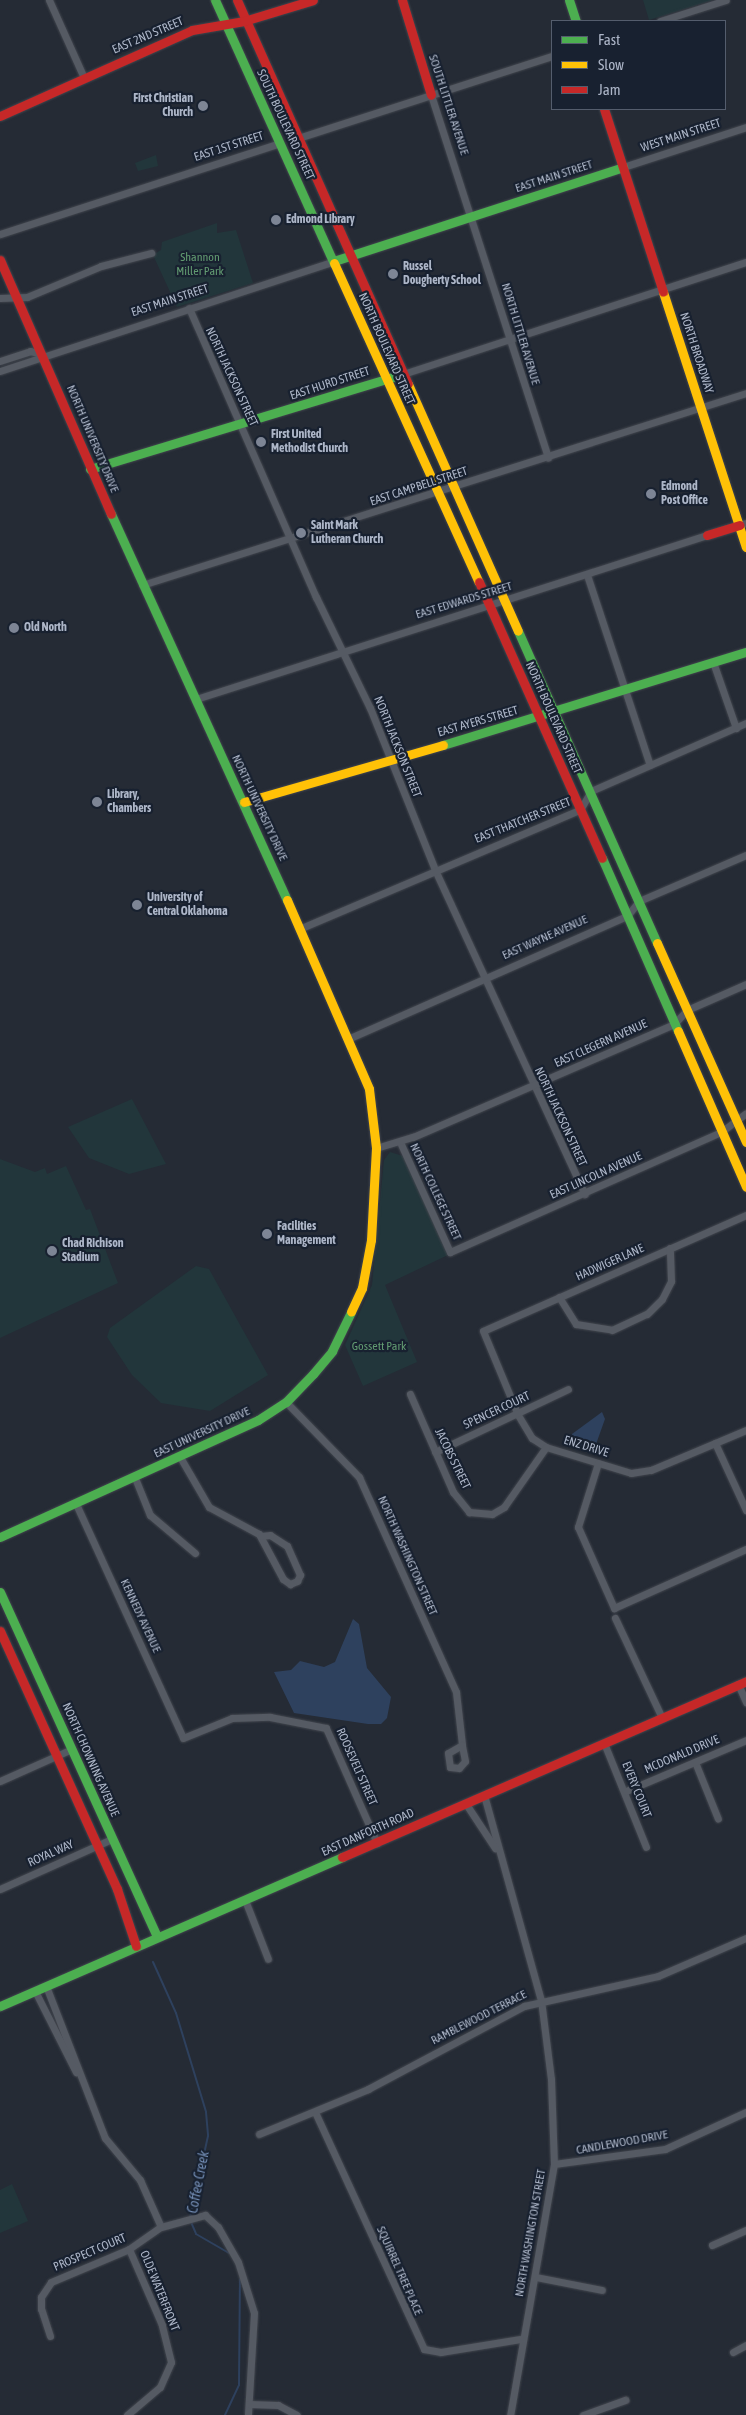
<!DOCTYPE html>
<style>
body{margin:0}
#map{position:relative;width:746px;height:2415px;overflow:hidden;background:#252b35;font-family:"Asap Condensed",sans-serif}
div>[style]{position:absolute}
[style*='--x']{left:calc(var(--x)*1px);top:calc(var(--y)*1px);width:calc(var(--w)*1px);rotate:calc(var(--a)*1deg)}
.green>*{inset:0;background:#22363b}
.water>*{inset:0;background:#2e415e}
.stream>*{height:2px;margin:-1px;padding:0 1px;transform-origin:1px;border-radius:1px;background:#2e415e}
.roads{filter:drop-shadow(0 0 1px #41454d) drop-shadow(0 0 1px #41454d)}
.street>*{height:7px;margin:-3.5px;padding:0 3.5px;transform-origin:3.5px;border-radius:3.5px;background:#555a63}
.fast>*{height:9px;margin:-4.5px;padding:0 4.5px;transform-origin:4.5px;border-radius:4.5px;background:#4caf50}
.slow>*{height:9px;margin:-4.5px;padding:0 4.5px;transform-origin:4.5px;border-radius:4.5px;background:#ffc107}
.jam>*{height:9px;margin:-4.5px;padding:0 4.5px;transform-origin:4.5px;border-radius:4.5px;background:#c62828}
.dots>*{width:14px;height:14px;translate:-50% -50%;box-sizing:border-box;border:2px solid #182130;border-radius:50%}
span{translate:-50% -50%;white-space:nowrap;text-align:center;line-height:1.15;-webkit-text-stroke:4.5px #182130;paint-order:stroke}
.street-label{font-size:12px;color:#adb6c8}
.poi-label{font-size:12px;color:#adb6c8;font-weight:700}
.right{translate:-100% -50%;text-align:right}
.left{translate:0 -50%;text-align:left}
.park-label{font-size:12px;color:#629b71}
.water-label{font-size:14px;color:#728cb3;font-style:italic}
.legend{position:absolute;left:551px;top:20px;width:175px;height:90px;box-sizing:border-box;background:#182130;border:1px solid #545d6d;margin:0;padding:6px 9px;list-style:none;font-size:15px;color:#adb6c8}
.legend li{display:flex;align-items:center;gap:10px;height:25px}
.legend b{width:25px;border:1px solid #545d6d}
</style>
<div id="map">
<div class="green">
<i style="clip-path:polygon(643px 0,713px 0,649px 20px)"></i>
<i style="clip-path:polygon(156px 155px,158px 166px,138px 171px,135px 163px)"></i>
<i style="clip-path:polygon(217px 223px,217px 233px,236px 230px,253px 283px,177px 307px,153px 255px,161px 250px,162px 242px)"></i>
<i style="clip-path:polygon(132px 1099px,166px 1164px,129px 1174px,89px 1158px,68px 1127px)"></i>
<i style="clip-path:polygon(390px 1152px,403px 1156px,448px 1255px,385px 1285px,417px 1362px,363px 1386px,345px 1345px,372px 1285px,384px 1160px)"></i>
<i style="clip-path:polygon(0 1159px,35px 1172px,45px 1168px,47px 1174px,66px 1166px,86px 1210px,90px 1209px,118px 1283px,0 1338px)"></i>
<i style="clip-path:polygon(196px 1266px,209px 1269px,268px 1375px,210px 1411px,161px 1403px,132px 1375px,107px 1337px,110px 1328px)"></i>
<i style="clip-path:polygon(12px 2184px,28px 2221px,0 2233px,0 2190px)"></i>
</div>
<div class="water">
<i style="clip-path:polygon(602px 1412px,605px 1419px,595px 1447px,586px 1451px,574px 1446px,572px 1434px)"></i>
<i style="clip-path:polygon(353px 1619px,359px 1624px,367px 1668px,391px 1697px,387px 1718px,381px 1724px,368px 1724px,294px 1713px,274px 1672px,291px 1670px,300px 1661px,324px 1667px,335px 1662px)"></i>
</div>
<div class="stream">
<i style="--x:153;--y:1962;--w:56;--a:65.7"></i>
<i style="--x:176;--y:2013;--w:103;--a:73.1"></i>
<i style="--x:206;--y:2112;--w:24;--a:85"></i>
<i style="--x:208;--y:2136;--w:84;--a:102.4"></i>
<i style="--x:191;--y:2222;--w:13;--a:67"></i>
<i style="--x:196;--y:2234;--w:39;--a:30"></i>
<i style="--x:225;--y:2415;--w:33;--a:-65"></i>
<i style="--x:239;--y:2385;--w:106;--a:-89.5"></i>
</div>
<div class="roads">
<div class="street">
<i style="--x:49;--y:0;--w:85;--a:65.8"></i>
<i style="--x:660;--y:21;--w:69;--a:-17.7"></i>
<i style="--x:431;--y:95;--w:381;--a:72.1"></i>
<i style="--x:298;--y:138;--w:267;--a:-17.9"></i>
<i style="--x:623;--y:167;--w:129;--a:-18"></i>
<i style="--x:0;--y:234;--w:294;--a:-18"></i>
<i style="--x:0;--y:298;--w:27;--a:-2"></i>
<i style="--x:27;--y:297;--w:80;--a:-22.7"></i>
<i style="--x:101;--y:266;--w:52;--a:-14.6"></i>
<i style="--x:189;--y:308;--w:316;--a:66.3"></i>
<i style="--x:316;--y:597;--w:123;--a:64.1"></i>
<i style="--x:370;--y:708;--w:175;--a:68.1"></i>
<i style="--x:435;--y:870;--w:357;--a:65.2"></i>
<i style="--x:0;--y:361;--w:32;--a:-18"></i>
<i style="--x:30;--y:351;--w:12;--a:14"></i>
<i style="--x:0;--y:371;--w:352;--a:-18.2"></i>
<i style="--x:403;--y:374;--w:361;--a:-18.1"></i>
<i style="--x:739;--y:525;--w:7;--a:-16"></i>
<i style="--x:587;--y:575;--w:200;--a:71.7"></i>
<i style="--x:142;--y:585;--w:634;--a:-17.63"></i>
<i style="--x:713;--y:662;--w:70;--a:70.8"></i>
<i style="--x:196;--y:699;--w:537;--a:-17.79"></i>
<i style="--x:299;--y:929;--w:305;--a:-23"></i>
<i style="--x:580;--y:810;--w:22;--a:-60"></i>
<i style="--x:591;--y:791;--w:169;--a:-23.7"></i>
<i style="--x:350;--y:1038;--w:303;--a:-23.8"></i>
<i style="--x:627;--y:916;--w:19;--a:-51"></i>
<i style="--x:639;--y:901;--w:116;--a:-23.3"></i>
<i style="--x:400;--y:1142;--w:121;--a:65.6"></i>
<i style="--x:450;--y:1252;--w:296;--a:-23.9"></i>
<i style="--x:721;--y:1132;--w:31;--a:-37"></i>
<i style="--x:376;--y:1148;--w:39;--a:-17"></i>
<i style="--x:413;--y:1137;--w:284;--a:-23.4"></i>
<i style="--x:674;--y:1024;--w:19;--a:-47"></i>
<i style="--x:687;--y:1010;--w:64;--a:-23.8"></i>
<i style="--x:746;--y:1215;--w:287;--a:156.2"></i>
<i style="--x:483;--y:1331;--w:91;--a:67.4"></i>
<i style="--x:518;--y:1415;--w:27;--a:59"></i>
<i style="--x:532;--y:1438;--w:17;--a:33"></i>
<i style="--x:546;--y:1447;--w:89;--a:17"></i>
<i style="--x:631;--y:1473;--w:20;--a:-9"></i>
<i style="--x:651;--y:1470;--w:103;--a:-22.8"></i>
<i style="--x:559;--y:1297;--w:32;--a:58"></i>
<i style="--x:576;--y:1324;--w:36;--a:9"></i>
<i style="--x:612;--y:1330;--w:38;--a:-25"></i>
<i style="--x:647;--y:1314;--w:21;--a:-45"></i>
<i style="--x:662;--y:1299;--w:20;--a:-63"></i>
<i style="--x:671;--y:1281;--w:33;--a:-92"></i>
<i style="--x:410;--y:1394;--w:107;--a:66.3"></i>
<i style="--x:453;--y:1492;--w:26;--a:51"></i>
<i style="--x:469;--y:1512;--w:23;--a:5"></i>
<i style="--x:492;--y:1514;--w:14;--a:-30"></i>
<i style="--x:504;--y:1507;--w:73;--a:-55"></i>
<i style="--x:286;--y:1402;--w:105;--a:45.8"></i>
<i style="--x:359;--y:1477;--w:236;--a:65.7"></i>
<i style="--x:456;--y:1692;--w:53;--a:83.5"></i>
<i style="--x:462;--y:1745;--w:16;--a:150"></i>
<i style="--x:448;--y:1753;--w:14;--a:82"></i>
<i style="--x:450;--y:1767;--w:9;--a:6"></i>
<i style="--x:459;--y:1768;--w:9;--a:-49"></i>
<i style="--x:465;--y:1761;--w:16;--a:-101"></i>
<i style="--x:715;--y:1443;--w:74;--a:65.2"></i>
<i style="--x:435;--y:1452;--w:147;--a:-25.3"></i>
<i style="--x:180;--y:1457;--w:58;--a:59.9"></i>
<i style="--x:209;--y:1507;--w:57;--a:28.4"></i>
<i style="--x:259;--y:1534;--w:51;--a:61.9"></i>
<i style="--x:283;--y:1579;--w:9;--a:36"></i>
<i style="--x:290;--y:1584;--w:8;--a:-23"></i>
<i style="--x:297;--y:1581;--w:7;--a:-63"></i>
<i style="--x:300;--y:1575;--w:32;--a:-114"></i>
<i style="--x:287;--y:1546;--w:20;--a:-147"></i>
<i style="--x:270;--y:1535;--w:9;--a:174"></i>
<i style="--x:598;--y:1463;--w:67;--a:107.4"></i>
<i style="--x:578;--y:1527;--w:89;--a:66"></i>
<i style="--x:614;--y:1608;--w:145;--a:-24.1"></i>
<i style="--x:135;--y:1478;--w:40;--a:68"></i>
<i style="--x:150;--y:1515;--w:59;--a:40.2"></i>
<i style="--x:76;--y:1504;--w:257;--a:65.4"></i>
<i style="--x:183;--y:1738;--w:53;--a:-22.2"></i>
<i style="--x:232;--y:1718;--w:38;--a:-2"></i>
<i style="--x:270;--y:1717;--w:57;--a:11.1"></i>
<i style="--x:326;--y:1728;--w:126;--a:66.1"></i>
<i style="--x:615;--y:1618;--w:110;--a:64.8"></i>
<i style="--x:738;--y:1684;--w:20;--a:66"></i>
<i style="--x:604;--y:1743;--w:112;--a:68"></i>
<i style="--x:695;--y:1762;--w:61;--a:68"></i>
<i style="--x:0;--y:1781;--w:79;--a:-24"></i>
<i style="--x:626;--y:1791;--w:130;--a:-23"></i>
<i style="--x:484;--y:1795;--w:213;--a:74.5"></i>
<i style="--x:541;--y:2000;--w:80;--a:82.8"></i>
<i style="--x:551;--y:2079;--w:85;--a:88"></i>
<i style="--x:554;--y:2164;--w:255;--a:99.9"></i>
<i style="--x:466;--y:1804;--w:53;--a:56.6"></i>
<i style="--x:0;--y:1889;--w:123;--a:-24.1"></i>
<i style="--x:245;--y:1900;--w:63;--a:68.7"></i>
<i style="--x:46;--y:1986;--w:163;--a:68.8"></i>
<i style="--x:105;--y:2138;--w:55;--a:50.2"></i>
<i style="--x:140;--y:2180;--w:51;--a:65.9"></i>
<i style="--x:35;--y:1991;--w:91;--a:63.2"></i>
<i style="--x:315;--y:2112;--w:261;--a:65.3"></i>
<i style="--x:424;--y:2349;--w:17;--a:10"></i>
<i style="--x:441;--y:2352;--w:80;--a:-9.3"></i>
<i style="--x:259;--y:2134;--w:118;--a:-22.4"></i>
<i style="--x:368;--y:2089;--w:177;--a:-28"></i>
<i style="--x:524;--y:2006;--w:137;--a:-12.6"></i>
<i style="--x:658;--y:1976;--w:96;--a:-23.4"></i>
<i style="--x:554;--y:2164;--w:112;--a:-7.7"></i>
<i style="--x:665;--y:2149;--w:89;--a:-24.6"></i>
<i style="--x:161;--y:2227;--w:46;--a:-15.3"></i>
<i style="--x:205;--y:2215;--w:18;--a:43"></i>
<i style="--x:218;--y:2227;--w:40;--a:60.3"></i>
<i style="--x:238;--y:2262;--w:53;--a:72.6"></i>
<i style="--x:254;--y:2313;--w:102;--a:93.4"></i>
<i style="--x:712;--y:2245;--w:37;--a:-24"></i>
<i style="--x:536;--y:2277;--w:67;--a:11.1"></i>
<i style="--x:50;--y:2336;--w:28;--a:-108"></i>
<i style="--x:41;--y:2309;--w:12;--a:-90"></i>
<i style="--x:41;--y:2297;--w:18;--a:-56"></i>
<i style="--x:51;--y:2282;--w:85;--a:-22.9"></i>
<i style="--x:129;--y:2249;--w:39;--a:-35"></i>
<i style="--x:733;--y:2352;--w:15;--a:-28"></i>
<i style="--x:249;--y:2404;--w:29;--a:2"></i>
<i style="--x:278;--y:2405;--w:21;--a:28"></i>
<i style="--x:127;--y:2415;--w:43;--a:-40.3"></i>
<i style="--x:160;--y:2387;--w:27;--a:-66"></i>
<i style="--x:171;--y:2362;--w:38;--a:-104"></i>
<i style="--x:162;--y:2325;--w:83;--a:-113.5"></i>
<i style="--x:583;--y:2415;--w:45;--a:-19.7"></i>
</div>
<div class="fast">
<i style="--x:215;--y:0;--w:289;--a:65.7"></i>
<i style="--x:569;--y:0;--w:22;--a:72"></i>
<i style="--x:334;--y:261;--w:304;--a:-18"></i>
<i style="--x:90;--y:469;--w:327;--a:-16.9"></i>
<i style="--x:111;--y:514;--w:424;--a:65.5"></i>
<i style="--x:518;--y:631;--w:342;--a:66"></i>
<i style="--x:443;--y:745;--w:317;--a:-17.1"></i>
<i style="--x:602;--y:858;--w:189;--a:66.3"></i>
<i style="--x:0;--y:1537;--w:283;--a:-24.4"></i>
<i style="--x:258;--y:1420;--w:33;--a:-33"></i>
<i style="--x:286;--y:1402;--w:39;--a:-46"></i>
<i style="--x:313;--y:1374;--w:30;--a:-50"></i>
<i style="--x:332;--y:1351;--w:43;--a:-64"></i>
<i style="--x:0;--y:1592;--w:379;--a:65.5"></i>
<i style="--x:0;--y:2006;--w:373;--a:-23.5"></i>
</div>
<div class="slow">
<i style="--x:334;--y:263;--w:350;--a:65.6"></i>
<i style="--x:663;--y:292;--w:268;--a:72"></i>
<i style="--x:408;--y:384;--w:270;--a:66"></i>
<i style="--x:244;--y:802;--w:207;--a:-16"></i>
<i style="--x:287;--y:900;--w:206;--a:66.5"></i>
<i style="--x:369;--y:1089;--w:59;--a:83.2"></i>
<i style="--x:376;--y:1148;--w:92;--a:93.1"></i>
<i style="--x:371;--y:1240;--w:49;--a:100.6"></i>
<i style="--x:362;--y:1288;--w:26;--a:115"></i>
<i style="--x:657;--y:943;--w:218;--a:65.9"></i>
<i style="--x:678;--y:1031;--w:170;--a:66.4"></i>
</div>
<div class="jam">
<i style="--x:237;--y:0;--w:420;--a:66"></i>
<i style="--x:402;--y:0;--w:99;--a:73"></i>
<i style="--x:604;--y:109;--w:192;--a:72.1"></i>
<i style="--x:0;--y:116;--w:210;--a:-24.1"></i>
<i style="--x:192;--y:30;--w:53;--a:-9.8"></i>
<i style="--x:244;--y:21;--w:72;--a:-16.9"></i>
<i style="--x:0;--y:260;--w:277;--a:66.4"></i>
<i style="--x:707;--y:535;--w:34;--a:-17"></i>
<i style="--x:479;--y:582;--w:302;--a:66"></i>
<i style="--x:0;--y:1631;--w:283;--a:65.6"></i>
<i style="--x:117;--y:1889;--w:60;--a:71.6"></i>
<i style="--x:342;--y:1857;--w:441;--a:-23.5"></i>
</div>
</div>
<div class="dots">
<i style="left:203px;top:106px;background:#7d8595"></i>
<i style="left:276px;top:220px;background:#7d8595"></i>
<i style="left:393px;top:274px;background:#7d8595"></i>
<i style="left:261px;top:442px;background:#7d8595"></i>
<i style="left:651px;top:494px;background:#7d8595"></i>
<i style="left:301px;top:533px;background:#7d8595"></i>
<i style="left:14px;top:628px;background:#7d8595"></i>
<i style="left:97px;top:802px;background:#7d8595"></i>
<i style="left:137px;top:905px;background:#7d8595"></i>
<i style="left:267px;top:1234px;background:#7d8595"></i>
<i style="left:52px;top:1251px;background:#7d8595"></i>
</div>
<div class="street-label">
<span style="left:148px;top:36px;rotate:-23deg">EAST 2ND STREET</span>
<span style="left:448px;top:105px;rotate:72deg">SOUTH LITTLER AVENUE</span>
<span style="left:285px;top:125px;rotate:65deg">SOUTH BOULEVARD STREET</span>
<span style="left:681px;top:136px;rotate:-18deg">WEST MAIN STREET</span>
<span style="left:229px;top:147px;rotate:-18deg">EAST 1ST STREET</span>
<span style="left:554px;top:177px;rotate:-18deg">EAST MAIN STREET</span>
<span style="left:170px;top:301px;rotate:-18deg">EAST MAIN STREET</span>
<span style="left:520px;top:334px;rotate:73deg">NORTH LITTLER AVENUE</span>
<span style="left:386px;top:349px;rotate:66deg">NORTH BOULEVARD STREET</span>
<span style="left:696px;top:353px;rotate:72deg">NORTH BROADWAY</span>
<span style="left:231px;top:377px;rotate:65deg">NORTH JACKSON STREET</span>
<span style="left:330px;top:384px;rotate:-18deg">EAST HURD STREET</span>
<span style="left:92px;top:439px;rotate:67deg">NORTH UNIVERSITY DRIVE</span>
<span style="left:419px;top:487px;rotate:-18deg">EAST CAMPBELL STREET</span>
<span style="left:464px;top:601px;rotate:-17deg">EAST EDWARDS STREET</span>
<span style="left:553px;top:718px;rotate:66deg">NORTH BOULEVARD STREET</span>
<span style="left:478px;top:722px;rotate:-16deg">EAST AYERS STREET</span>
<span style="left:397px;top:747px;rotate:68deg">NORTH JACKSON STREET</span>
<span style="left:259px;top:808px;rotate:65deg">NORTH UNIVERSITY DRIVE</span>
<span style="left:523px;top:821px;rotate:-22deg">EAST THATCHER STREET</span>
<span style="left:545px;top:938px;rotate:-24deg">EAST WAYNE AVENUE</span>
<span style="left:601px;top:1044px;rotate:-24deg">EAST CLEGERN AVENUE</span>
<span style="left:560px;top:1117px;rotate:65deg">NORTH JACKSON STREET</span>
<span style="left:596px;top:1176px;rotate:-24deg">EAST LINCOLN AVENUE</span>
<span style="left:435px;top:1192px;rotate:65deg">NORTH COLLEGE STREET</span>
<span style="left:610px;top:1263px;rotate:-24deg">HADWIGER LANE</span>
<span style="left:497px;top:1411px;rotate:-25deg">SPENCER COURT</span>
<span style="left:202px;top:1433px;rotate:-25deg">EAST UNIVERSITY DRIVE</span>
<span style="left:586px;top:1447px;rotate:17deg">ENZ DRIVE</span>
<span style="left:452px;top:1459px;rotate:64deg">JACOBS STREET</span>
<span style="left:407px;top:1556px;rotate:66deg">NORTH WASHINGTON STREET</span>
<span style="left:140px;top:1616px;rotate:65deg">KENNEDY AVENUE</span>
<span style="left:682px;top:1755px;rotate:-23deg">MCDONALD DRIVE</span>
<span style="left:90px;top:1760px;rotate:66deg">NORTH CHOWNING AVENUE</span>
<span style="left:356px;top:1767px;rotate:66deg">ROOSEVELT STREET</span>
<span style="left:636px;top:1790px;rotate:68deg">EVERY COURT</span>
<span style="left:368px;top:1833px;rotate:-24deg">EAST DANFORTH ROAD</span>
<span style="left:51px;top:1854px;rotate:-24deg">ROYAL WAY</span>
<span style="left:479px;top:2018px;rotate:-27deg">RAMBLEWOOD TERRACE</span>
<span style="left:622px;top:2143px;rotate:-10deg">CANDLEWOOD DRIVE</span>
<span style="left:531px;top:2233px;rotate:-80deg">NORTH WASHINGTON STREET</span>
<span style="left:90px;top:2253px;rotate:-23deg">PROSPECT COURT</span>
<span style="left:399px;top:2271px;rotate:66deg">SQUIRREL TREE PLACE</span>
<span style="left:159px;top:2291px;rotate:68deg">OLDE WATERFRONT</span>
</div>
<div class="poi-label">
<span class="right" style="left:193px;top:106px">First Christian<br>Church</span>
<span class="left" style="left:286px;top:220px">Edmond Library</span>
<span class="left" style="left:403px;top:274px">Russel<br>Dougherty School</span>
<span class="left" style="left:271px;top:442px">First United<br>Methodist Church</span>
<span class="left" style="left:661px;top:494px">Edmond<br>Post Office</span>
<span class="left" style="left:311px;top:533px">Saint Mark<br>Lutheran Church</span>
<span class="left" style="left:24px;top:628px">Old North</span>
<span class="left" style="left:107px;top:802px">Library,<br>Chambers</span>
<span class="left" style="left:147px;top:905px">University of<br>Central Oklahoma</span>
<span class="left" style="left:277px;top:1234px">Facilities<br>Management</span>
<span class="left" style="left:62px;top:1251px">Chad Richison<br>Stadium</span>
</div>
<div class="park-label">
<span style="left:200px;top:265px">Shannon<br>Miller Park</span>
<span style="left:379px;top:1347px">Gossett Park</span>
</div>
<div class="water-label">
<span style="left:198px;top:2182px;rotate:-79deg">Coffee Creek</span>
</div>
<ul class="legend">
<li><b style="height:6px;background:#4caf50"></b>Fast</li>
<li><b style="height:6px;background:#ffc107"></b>Slow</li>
<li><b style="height:6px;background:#c62828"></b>Jam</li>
</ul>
</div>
